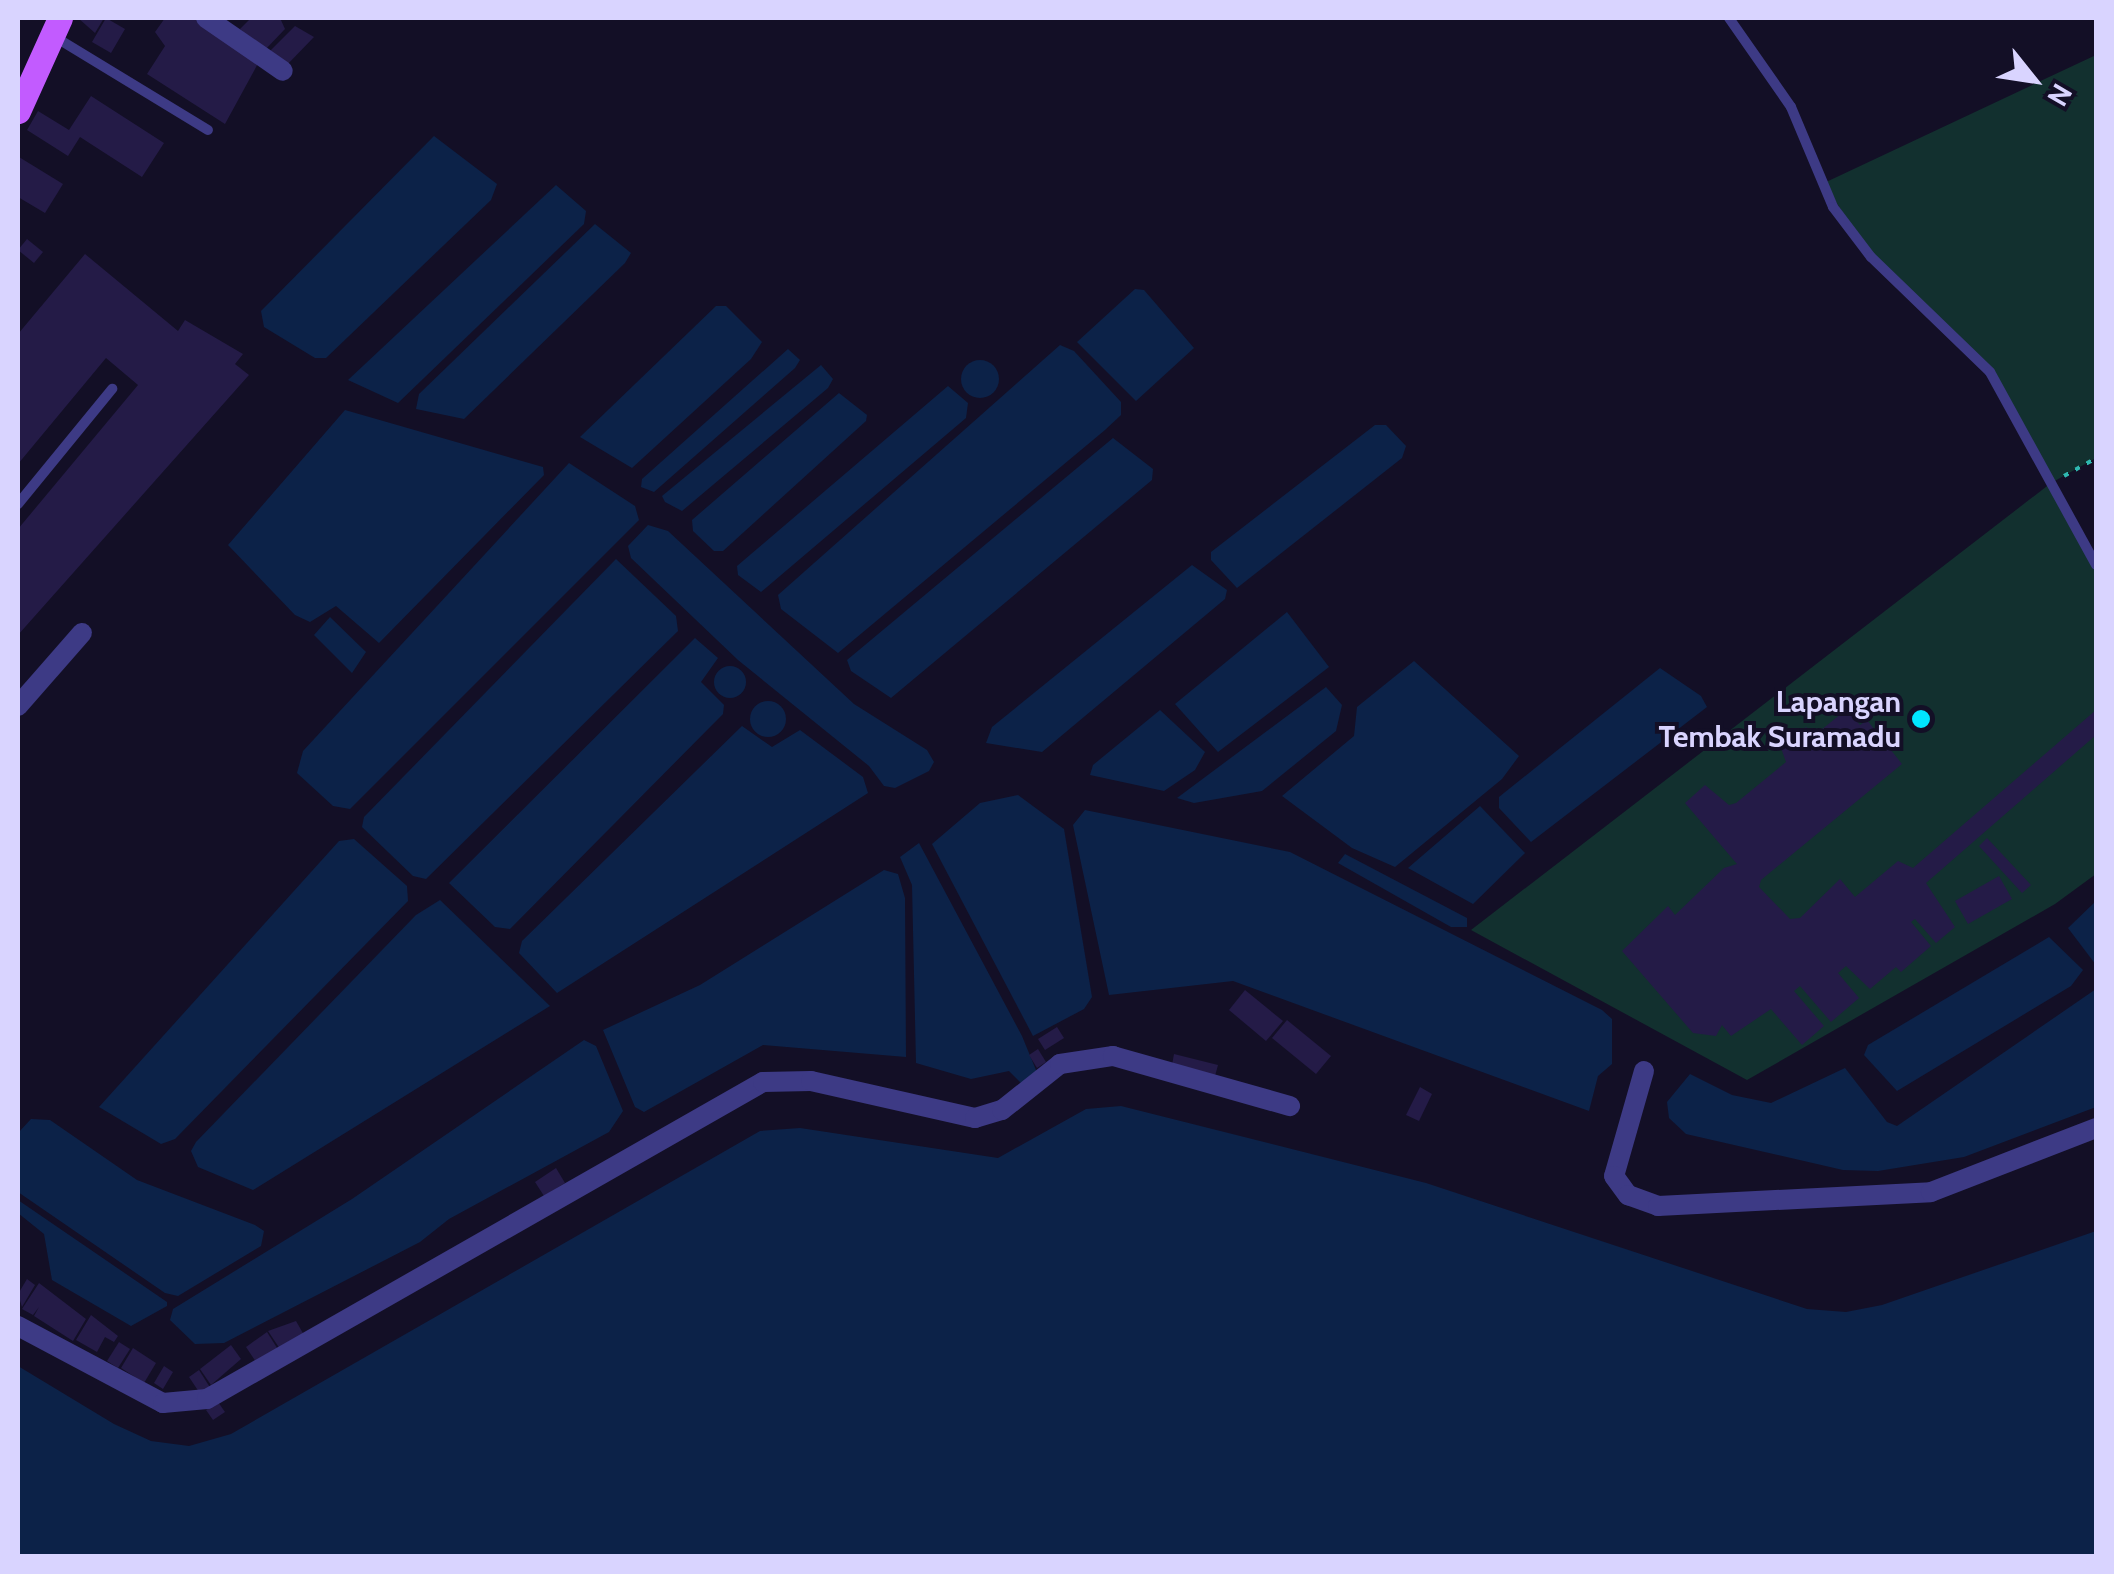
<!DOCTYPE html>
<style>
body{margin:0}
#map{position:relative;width:2114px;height:1574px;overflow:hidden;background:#130f26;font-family:Cabin,sans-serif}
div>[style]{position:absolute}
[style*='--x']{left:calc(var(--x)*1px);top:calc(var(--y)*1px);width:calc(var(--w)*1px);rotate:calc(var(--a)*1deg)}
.green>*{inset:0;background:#12302f}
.water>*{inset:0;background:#0c2248}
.round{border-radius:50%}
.building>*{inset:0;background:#241b47}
.path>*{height:4px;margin-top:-2px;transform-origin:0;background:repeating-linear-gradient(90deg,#2fb8b0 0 5px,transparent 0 13px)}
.service>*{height:10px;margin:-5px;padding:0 5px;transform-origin:5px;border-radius:5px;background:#3d3a85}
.minor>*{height:20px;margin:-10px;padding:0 10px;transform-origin:10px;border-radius:10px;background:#3d3a85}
.primary>*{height:25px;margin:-12.5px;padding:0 12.5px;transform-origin:12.5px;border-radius:12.5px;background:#c25bff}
.dots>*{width:28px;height:28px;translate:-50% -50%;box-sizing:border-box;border:5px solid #130f26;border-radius:50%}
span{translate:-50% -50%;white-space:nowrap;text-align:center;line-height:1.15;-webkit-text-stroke:8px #130f26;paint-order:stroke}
.poi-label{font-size:30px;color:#d9d4ff;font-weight:700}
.right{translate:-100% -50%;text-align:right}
.frame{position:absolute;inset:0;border:20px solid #d9d4ff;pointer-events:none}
.north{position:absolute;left:1984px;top:30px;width:100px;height:100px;-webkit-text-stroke:8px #130f26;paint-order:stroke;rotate:120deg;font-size:28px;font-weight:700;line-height:40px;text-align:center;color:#d9d4ff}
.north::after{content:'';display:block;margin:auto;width:35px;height:45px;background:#d9d4ff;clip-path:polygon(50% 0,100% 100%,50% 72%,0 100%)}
</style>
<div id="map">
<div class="green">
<i style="clip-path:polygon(2096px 55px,2096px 458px,2051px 483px,2096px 565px,2096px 874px,2055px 904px,1747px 1080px,1471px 930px,2051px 483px,1990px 372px,1871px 257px,1824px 183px)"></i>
</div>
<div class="water">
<i style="clip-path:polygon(434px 136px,497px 184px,491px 200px,326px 358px,315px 358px,264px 327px,261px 311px)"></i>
<i style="clip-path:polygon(556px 185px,586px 211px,584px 224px,398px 403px,348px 380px)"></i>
<i style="clip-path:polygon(595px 224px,631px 253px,625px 263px,464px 419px,416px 409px,419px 394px)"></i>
<i style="clip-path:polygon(1135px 289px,1144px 290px,1194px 348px,1136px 401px,1077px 342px)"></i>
<i style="clip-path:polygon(716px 306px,726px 306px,762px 342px,751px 359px,632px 468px,580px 437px)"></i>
<i style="clip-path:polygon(1060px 345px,1074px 351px,1121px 402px,1121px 415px,1105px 430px,838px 653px,781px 609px,778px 595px)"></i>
<i style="clip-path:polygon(788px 349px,800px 360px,795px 368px,654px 492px,641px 487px,642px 479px)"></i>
<i class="round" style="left:961px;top:360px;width:38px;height:38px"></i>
<i style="clip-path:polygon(821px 365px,833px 379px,828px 388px,682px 511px,665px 502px,662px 496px)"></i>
<i style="clip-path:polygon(948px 386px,968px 403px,966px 418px,761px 592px,738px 575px,737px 566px)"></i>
<i style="clip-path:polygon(839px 393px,867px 415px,866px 421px,723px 551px,714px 551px,693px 531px,692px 520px)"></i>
<i style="clip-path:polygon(345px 410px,543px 467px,544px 475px,379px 643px,336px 606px,310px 622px,295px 615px,228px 545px)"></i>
<i style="clip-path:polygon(1375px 425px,1386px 425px,1406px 446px,1402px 458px,1237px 588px,1211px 560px,1211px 552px)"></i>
<i style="clip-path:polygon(1113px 438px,1153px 469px,1152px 480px,891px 698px,851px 671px,847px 660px)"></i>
<i style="clip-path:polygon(569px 463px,635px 506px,639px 520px,350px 809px,333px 806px,297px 773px,303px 751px)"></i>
<i style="clip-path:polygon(648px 525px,668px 531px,854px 704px,927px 750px,934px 762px,929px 771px,895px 788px,884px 786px,869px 766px,738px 660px,631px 558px,628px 546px)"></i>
<i style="clip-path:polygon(616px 559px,676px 616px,678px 631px,426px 879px,413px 876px,362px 827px,364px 817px)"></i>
<i style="clip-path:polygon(1192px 565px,1227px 590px,1225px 599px,1042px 752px,986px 743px,992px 727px)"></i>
<i style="clip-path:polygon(1287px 612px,1329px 667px,1218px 752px,1175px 704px)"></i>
<i style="clip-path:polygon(330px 617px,366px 652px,352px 673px,314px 635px)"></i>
<i style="clip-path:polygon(695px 638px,718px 658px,701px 682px,724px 705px,723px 714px,510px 929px,495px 927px,449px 883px)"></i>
<i style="clip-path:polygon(1414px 661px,1519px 756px,1502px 779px,1395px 867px,1352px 848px,1282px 796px,1354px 736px,1357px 707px)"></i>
<i class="round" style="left:714px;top:666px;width:32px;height:32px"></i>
<i style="clip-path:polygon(1660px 668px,1701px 696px,1707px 707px,1531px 842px,1499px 808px,1499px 797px)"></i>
<i style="clip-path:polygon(1326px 687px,1342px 705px,1336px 731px,1262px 791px,1194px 803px,1177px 798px)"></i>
<i class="round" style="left:750px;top:701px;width:36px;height:36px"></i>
<i style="clip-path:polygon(1160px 710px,1205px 752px,1195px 770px,1164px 791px,1090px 775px,1093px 765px)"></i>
<i style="clip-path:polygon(742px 726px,772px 747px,800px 730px,863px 777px,868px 793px,557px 993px,519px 953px,522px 941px)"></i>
<i style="clip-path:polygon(1018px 795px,1064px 829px,1092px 997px,1084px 1009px,1033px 1036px,932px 844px,980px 803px)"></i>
<i style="clip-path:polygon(1480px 806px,1525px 853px,1473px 904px,1408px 868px)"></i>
<i style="clip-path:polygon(1085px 810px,1290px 852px,1602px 1010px,1612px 1019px,1612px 1064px,1598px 1076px,1589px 1111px,1233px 981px,1109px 995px,1073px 825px)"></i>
<i style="clip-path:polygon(354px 839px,407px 886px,408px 901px,175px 1139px,161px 1144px,99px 1107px,339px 841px)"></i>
<i style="clip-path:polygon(919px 843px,1022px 1036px,1038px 1075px,1022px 1084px,1009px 1071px,971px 1079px,916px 1063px,912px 885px,900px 857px)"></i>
<i style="clip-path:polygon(1345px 854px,1467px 918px,1467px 927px,1451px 927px,1338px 863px)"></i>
<i style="clip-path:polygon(884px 870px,898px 874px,905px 898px,906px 1057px,763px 1045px,644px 1112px,635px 1107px,603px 1030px,700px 985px)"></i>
<i style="clip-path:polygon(440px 900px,550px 1006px,253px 1190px,198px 1167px,191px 1151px,196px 1142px,416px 915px)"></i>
<i style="clip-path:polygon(2096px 901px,2096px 965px,2068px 928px)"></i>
<i style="clip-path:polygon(2049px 937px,2083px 970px,2071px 986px,1897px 1091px,1864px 1055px,1868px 1045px)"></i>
<i style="clip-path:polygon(2096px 989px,2096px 1107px,1964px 1157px,1878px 1171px,1843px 1170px,1686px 1134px,1669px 1118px,1667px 1102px,1690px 1074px,1732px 1095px,1771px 1103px,1845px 1068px,1887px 1122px,1897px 1126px)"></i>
<i style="clip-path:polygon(584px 1040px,596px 1046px,623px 1111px,609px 1132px,449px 1219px,420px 1242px,224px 1343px,195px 1344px,170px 1320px,173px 1309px,352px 1199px)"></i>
<i style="clip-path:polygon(1121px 1106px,1426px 1183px,1807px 1309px,1846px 1312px,1882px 1305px,2096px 1231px,2096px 1556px,18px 1556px,18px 1366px,114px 1424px,151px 1441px,189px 1446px,231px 1434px,760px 1131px,800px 1128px,998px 1158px,1086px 1109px)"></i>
<i style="clip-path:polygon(31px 1119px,50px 1120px,137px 1180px,255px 1225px,264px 1231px,261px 1246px,178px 1296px,165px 1293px,18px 1192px,18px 1133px)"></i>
<i style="clip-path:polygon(18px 1200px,167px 1302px,167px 1306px,131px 1326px,52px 1280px,44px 1234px,18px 1213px)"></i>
</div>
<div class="building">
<i style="clip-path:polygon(78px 18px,104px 18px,95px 33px)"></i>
<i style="clip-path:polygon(106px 18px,125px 29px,111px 53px,92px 42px)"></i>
<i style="clip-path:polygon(165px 18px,199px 18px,261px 58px,225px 124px,147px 74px,165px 46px,155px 32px)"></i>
<i style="clip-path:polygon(251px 18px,280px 18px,285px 29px,264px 51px,240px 29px)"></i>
<i style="clip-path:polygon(295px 26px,314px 37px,284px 68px,268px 53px)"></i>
<i style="clip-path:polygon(91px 96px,164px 143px,142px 177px,80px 137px,68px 156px,27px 130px,38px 111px,69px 130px)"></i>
<i style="clip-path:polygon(19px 157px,63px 184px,45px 213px,18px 197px)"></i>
<i style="clip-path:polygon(27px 239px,43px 252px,34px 263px,18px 250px)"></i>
<i style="clip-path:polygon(85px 254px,178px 331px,185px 320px,243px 354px,235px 364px,249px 375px,18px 635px,18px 529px,138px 385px,106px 358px,18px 464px,18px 334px)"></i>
<i style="clip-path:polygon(1847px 709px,1860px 725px,1867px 720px,1902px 764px,1761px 880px,1759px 887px,1790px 919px,1800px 918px,1840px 879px,1855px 897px,1898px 861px,1913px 868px,2096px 710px,2096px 735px,1926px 883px,1955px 927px,1936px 943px,1915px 919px,1911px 922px,1931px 946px,1901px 972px,1896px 967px,1870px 989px,1846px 966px,1838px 973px,1859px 998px,1831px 1022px,1800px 986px,1794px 991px,1824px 1026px,1802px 1045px,1771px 1009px,1731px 1036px,1722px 1025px,1716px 1036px,1693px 1033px,1622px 951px,1668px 906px,1675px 915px,1724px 868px,1737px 864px,1685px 803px,1705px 785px,1729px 805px,1736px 803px,1786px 762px,1781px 748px,1806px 727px,1815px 735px)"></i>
<i style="clip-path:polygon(1987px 838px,2031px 885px,2022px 893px,1979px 846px)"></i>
<i style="clip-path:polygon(1999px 876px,2012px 899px,1968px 924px,1955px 901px)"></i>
<i style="clip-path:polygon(1245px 990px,1283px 1021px,1266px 1041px,1229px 1010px)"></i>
<i style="clip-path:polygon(1287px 1020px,1331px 1056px,1316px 1074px,1272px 1038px)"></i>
<i style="clip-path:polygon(1057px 1027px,1064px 1038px,1045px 1050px,1038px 1039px)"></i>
<i style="clip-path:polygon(1038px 1049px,1046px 1062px,1037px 1068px,1029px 1055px)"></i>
<i style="clip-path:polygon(1174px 1054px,1218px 1065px,1215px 1076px,1172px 1065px)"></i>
<i style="clip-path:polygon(1420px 1087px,1432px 1094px,1419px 1121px,1406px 1115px)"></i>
<i style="clip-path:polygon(556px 1168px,565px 1183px,544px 1196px,535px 1182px)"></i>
<i style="clip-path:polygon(27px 1279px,35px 1285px,22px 1307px,18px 1294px)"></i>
<i style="clip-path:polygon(39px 1283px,86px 1319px,73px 1341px,34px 1316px,39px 1307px,33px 1315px,22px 1309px)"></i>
<i style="clip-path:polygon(91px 1315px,118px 1336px,114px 1342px,105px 1337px,97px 1352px,76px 1340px)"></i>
<i style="clip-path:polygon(296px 1321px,304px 1335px,280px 1349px,268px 1331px)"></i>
<i style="clip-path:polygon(267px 1332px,279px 1351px,258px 1365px,246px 1347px)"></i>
<i style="clip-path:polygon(119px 1342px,130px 1349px,118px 1368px,107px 1361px)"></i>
<i style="clip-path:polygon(231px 1345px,241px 1359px,211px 1385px,200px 1369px)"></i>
<i style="clip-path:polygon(133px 1348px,156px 1363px,144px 1383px,121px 1368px)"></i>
<i style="clip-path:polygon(164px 1366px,173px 1372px,163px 1389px,154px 1383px)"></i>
<i style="clip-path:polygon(199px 1370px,211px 1389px,201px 1395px,189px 1377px)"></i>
<i style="clip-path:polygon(218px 1402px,225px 1412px,213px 1420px,206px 1410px)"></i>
</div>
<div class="path">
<i style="--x:2064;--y:476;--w:37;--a:-29"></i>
</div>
<div class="service">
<i style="--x:1729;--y:18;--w:108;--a:55.1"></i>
<i style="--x:1791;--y:107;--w:108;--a:67.2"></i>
<i style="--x:1833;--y:207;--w:63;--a:52.8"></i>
<i style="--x:1871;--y:257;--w:165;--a:44"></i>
<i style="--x:1990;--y:372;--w:220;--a:61.2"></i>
<i style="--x:55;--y:37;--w:179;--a:31.3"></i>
<i style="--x:18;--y:504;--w:149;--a:-50.7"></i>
</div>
<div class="minor">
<i style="--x:206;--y:18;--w:93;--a:34.5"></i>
<i style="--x:18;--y:706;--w:97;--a:-48.8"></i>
<i style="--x:1644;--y:1071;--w:109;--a:105.9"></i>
<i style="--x:1614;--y:1176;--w:24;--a:54"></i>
<i style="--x:1628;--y:1195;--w:32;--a:20"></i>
<i style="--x:1658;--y:1206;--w:273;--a:-2.9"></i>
<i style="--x:1931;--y:1192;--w:177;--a:-21.2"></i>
<i style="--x:18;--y:1326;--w:164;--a:28"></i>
<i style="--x:163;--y:1403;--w:44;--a:-5.2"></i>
<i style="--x:207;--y:1399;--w:640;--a:-29.69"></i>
<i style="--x:763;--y:1082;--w:48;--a:-1.2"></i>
<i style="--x:811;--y:1081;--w:168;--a:12.7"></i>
<i style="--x:975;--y:1118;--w:28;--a:-17"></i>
<i style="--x:1002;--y:1110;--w:74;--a:-38.4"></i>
<i style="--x:1060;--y:1064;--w:54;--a:-8.6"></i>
<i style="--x:1113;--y:1056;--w:184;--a:15.8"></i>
</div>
<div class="primary">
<i style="--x:18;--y:111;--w:102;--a:-65.7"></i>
</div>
<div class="dots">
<i style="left:1921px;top:719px;background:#00e5ff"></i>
</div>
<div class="poi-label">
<span class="right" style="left:1901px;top:719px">Lapangan<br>Tembak Suramadu</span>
</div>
<div class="frame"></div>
<div class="north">N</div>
</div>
